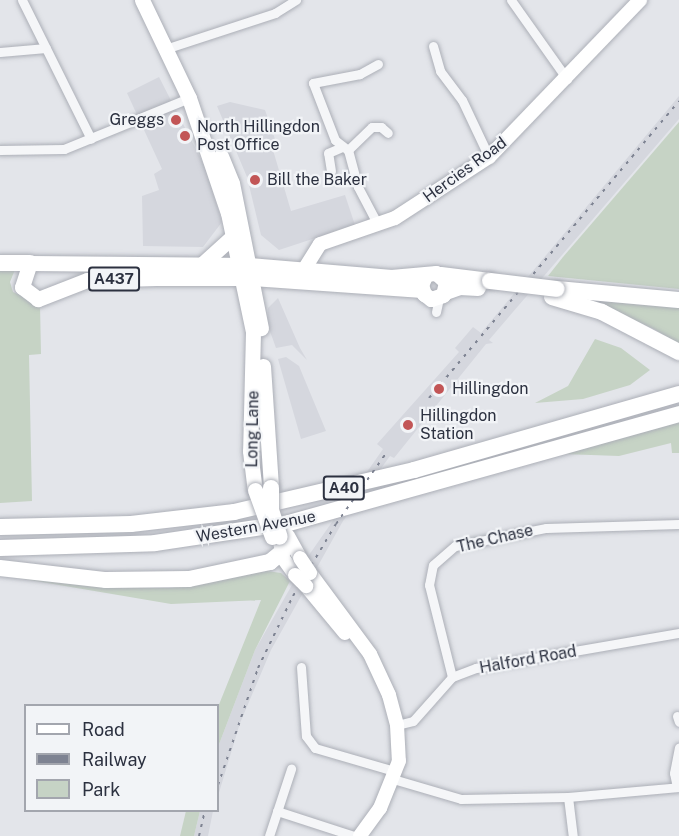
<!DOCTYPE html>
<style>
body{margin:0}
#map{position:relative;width:679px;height:836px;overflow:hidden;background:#e3e5ea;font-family:"Public Sans",sans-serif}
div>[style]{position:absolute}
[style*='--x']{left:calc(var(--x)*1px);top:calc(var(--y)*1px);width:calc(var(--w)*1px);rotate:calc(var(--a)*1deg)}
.built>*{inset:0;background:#d5d7de}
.green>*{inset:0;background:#c6d3c5}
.roads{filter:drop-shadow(0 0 2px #acafb7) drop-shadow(0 0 2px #acafb7)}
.street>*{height:9px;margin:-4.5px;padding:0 4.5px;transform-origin:4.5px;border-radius:4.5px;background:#f5f6f8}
.secondary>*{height:14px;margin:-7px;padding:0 7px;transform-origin:7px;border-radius:7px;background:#fff}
.primary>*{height:15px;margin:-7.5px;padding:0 7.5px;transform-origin:7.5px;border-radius:7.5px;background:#fff}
.highway>*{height:16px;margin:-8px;padding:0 8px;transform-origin:8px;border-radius:8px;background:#fff}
.rail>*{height:2px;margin-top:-1px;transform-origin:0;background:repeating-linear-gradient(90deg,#7e8392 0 3px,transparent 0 9px)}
.bridges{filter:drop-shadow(0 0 2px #acafb7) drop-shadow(0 0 2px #acafb7)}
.secondary-bridge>*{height:14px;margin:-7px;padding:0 7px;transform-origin:7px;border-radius:7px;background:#fff}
.primary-bridge>*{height:15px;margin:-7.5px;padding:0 7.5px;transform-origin:7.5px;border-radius:7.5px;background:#fff}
.highway-bridge>*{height:16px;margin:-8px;padding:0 8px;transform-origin:8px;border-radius:8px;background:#fff}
.dots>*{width:16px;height:16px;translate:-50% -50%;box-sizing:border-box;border:3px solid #f2f4f7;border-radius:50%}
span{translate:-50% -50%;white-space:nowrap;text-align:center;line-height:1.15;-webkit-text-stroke:4.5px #f2f4f7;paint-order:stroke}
.shield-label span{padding:2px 4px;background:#f2f4f7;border:2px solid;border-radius:4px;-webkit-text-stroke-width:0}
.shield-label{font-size:15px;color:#2c3140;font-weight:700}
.poi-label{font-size:16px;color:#2c3140}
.right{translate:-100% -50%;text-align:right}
.left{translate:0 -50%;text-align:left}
.street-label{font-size:16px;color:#2c3140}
.legend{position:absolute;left:24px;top:704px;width:195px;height:108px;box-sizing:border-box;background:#f2f4f7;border:2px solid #a3a6ae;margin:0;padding:8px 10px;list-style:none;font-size:18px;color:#2c3140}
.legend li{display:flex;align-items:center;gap:12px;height:30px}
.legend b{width:30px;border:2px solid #a3a6ae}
</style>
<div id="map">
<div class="built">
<i style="clip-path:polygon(159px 77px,205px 167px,222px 222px,203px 247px,143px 246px,142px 196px,159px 190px,154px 174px,162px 169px,127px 93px)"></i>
<i style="clip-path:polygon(679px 96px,679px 119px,501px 326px,489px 340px,493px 343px,486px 344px,394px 458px,390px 456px,343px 521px,271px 650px,240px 723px,218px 796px,218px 747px,255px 650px,309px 555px,383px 449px,377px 444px,459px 352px,455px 348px,473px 327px,481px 333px)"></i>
<i style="clip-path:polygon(230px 102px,265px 110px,278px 148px,273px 150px,291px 211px,345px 195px,355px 225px,279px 250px,261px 235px,247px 177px,217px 106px)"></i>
<i style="clip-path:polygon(278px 298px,300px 348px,307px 360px,292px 345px,276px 348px,267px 323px,268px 308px)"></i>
<i style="clip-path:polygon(286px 357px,299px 366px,326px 431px,301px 439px,278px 359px)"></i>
<i style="clip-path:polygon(200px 811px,213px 811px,208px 836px,194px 836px)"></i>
</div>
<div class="green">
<i style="clip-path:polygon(679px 122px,679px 289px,548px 276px,563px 257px)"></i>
<i style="clip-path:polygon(0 267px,16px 267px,10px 282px,13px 292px,40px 304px,41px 354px,29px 355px,32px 501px,0 503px)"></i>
<i style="clip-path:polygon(590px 300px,679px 308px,679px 344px,654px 329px)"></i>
<i style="clip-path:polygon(595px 339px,621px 348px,650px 370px,630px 385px,583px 399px,535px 403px,568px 386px)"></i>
<i style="clip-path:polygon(679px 421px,679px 453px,672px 453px,671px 443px,619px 456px,563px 454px)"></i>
<i style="clip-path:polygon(267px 571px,281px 573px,290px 581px,255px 650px,218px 747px,218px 707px,261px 600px,171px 604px,0 575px,106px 586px,169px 588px)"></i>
<i style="clip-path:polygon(186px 811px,200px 811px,194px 836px,180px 836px)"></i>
</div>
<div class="roads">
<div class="street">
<i style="--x:22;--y:0;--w:155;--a:63.6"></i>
<i style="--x:511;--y:0;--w:97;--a:54.7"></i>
<i style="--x:433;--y:46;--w:26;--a:74"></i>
<i style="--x:440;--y:71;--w:36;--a:53"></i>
<i style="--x:462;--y:100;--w:63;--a:64.7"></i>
<i style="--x:165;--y:49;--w:116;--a:-18.1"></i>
<i style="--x:275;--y:13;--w:25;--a:-32"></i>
<i style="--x:0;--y:52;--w:46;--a:-5"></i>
<i style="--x:378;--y:64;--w:21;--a:151"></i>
<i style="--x:360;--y:74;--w:48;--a:169.2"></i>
<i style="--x:313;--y:83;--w:61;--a:68.9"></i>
<i style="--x:335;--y:140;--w:16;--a:38"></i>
<i style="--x:348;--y:150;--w:38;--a:75"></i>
<i style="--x:358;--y:187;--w:43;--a:62.2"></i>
<i style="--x:0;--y:150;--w:64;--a:-0.9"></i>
<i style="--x:64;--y:149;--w:135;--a:-22.2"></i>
<i style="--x:348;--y:150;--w:33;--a:-44"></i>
<i style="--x:372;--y:127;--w:9;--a:0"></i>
<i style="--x:381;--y:127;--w:9;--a:41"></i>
<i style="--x:331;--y:171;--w:18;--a:-99"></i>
<i style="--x:328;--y:153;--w:15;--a:-23"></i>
<i style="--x:436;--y:312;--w:14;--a:-78"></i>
<i style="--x:301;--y:667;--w:69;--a:85.9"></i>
<i style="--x:306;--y:736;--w:15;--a:53"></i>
<i style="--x:315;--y:748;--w:82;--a:16.2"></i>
<i style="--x:452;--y:677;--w:95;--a:-104"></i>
<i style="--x:429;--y:585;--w:20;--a:-79"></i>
<i style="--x:433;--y:565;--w:29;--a:-41"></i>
<i style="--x:455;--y:546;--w:93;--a:-11.2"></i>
<i style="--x:546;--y:528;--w:133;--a:-1.7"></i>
<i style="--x:677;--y:716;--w:6;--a:72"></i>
<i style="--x:397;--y:725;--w:16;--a:-14"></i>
<i style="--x:413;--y:721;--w:59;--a:-48.4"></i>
<i style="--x:452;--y:677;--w:26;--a:-21"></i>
<i style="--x:476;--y:668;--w:206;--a:-9.8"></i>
<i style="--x:393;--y:779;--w:71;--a:16.4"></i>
<i style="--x:461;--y:799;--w:107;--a:-1.1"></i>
<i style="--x:568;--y:797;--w:111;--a:-5.1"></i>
<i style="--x:677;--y:787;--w:14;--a:-102"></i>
<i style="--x:674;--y:773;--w:26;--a:-79"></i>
<i style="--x:568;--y:797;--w:39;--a:83"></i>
<i style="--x:277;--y:811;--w:81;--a:18"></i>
<i style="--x:269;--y:836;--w:71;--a:-71.8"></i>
</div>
<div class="secondary">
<i style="--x:305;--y:268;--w:28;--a:-58"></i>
<i style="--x:320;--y:244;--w:79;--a:-19.1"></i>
<i style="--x:395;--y:218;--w:112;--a:-33"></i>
<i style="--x:489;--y:157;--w:218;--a:-46.1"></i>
<i style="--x:288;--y:536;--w:25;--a:61"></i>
<i style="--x:280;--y:554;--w:26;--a:54"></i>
<i style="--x:310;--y:573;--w:101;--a:53.5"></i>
<i style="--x:370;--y:654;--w:45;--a:65.1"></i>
<i style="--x:389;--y:695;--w:31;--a:75"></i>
<i style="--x:397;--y:725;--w:36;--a:87"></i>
<i style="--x:399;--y:761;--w:51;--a:112"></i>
<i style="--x:380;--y:808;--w:34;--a:126"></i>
<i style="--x:306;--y:586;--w:61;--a:50.3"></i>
</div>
<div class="primary">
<i style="--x:142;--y:0;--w:109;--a:64.4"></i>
<i style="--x:189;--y:98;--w:121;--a:71.3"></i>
<i style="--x:228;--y:213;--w:122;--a:78.1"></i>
<i style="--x:253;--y:332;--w:119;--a:91.4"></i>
<i style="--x:250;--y:451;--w:39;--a:83"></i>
<i style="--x:221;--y:156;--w:29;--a:68"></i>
<i style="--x:232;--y:183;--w:148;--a:78.7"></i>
<i style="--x:201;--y:265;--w:42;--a:-42.1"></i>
<i style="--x:422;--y:290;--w:170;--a:-176"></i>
<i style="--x:252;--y:278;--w:96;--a:180"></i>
<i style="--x:156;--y:278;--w:69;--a:178.3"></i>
<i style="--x:87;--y:280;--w:53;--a:158.8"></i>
<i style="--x:38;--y:299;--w:20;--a:-143"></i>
<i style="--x:22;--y:287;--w:25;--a:-72"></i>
<i style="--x:30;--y:263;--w:219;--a:0.5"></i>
<i style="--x:249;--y:265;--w:143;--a:4.8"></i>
<i style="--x:391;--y:277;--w:45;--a:-5.1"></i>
<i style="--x:436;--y:273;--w:13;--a:42"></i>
<i style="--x:446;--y:282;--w:13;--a:103"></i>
<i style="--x:443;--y:295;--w:13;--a:162"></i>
<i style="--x:431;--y:299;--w:9;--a:-144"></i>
<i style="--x:424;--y:294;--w:9;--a:-108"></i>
<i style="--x:421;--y:285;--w:10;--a:-66"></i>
<i style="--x:263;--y:366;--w:122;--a:86.2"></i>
</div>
<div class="highway">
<i style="--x:0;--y:263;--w:30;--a:0"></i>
<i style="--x:441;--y:275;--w:49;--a:7"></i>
<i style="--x:557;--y:289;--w:122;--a:5.2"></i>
<i style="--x:446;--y:292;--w:15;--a:-20"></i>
<i style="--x:460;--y:287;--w:18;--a:3"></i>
<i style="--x:552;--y:297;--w:52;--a:16.7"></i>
<i style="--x:602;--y:312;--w:87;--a:27.5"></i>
<i style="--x:0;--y:527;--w:131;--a:-1.3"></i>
<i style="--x:131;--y:524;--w:104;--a:-6.6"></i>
<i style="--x:234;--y:512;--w:185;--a:-13.1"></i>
<i style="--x:414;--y:470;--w:276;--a:-16"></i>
<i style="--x:0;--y:548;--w:155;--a:-1.8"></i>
<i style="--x:155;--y:543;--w:135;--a:-8.5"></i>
<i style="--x:289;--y:523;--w:405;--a:-15.6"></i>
<i style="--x:0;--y:568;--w:107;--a:6.5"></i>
<i style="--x:106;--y:580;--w:83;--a:-0.7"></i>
<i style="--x:189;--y:579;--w:83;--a:-11.9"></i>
<i style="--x:270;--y:562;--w:17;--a:-40"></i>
<i style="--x:283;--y:551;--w:14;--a:-102"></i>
</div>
</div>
<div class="rail">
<i style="--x:429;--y:398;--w:388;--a:-49.9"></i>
<i style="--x:218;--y:785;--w:124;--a:-71.1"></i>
<i style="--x:258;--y:668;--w:80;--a:-64.1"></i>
<i style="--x:293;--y:596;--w:84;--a:-59.2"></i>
<i style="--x:336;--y:524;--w:88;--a:-54.7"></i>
<i style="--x:199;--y:836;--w:27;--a:-77"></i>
</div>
<div class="bridges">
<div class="secondary-bridge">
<i style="--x:300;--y:558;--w:18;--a:56"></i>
<i style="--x:295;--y:575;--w:16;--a:45"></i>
</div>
<div class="primary-bridge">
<i style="--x:255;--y:490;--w:50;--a:70.1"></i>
</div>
<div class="highway-bridge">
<i style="--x:490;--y:281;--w:67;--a:6.8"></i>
<i style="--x:271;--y:488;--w:22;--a:90"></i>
<i style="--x:271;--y:510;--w:28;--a:72"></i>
</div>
</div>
<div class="dots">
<i style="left:176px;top:120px;background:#c25556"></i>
<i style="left:185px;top:136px;background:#c25556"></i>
<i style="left:255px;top:180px;background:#c25556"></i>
<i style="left:439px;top:389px;background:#c25556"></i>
<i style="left:408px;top:425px;background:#c25556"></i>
</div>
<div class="shield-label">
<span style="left:114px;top:279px">A437</span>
<span style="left:344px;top:488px">A40</span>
</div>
<div class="poi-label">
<span class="right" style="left:164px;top:120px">Greggs</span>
<span class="left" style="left:197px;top:136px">North Hillingdon<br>Post Office</span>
<span class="left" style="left:267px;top:180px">Bill the Baker</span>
<span class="left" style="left:452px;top:389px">Hillingdon</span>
<span class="left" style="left:420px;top:425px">Hillingdon<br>Station</span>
</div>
<div class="street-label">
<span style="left:465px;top:170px;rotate:-36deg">Hercies Road</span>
<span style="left:253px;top:429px;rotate:-89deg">Long Lane</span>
<span style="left:256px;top:527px;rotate:-10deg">Western Avenue</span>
<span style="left:495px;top:539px;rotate:-13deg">The Chase</span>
<span style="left:528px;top:660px;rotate:-10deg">Halford Road</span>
</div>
<ul class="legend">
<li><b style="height:8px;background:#fff"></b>Road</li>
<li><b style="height:8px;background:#7e8392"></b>Railway</li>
<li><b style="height:16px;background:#c6d3c5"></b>Park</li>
</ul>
</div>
